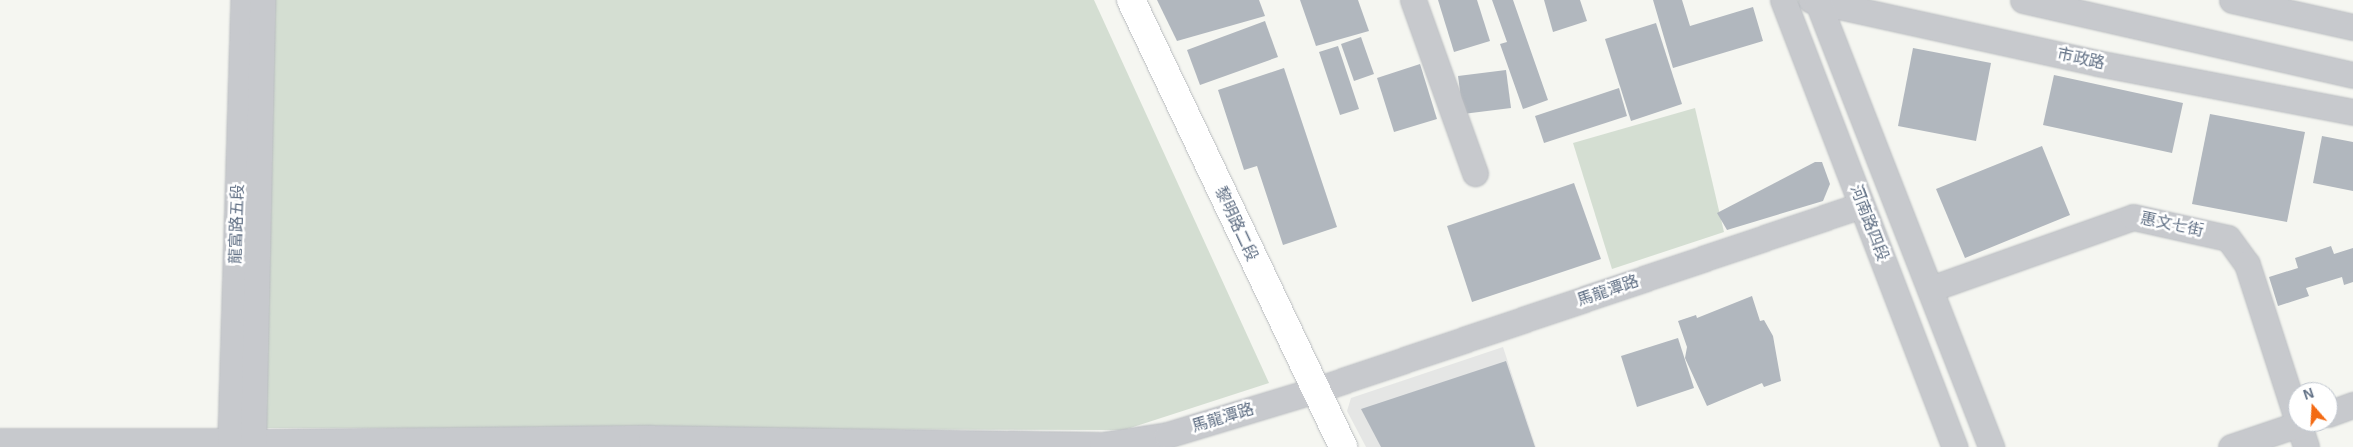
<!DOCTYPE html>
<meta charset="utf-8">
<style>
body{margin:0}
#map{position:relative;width:2353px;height:447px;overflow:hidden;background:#f5f6f1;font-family:Arial,"Noto Sans TC",sans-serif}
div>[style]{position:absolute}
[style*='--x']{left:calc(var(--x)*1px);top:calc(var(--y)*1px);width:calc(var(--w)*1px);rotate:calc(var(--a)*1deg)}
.built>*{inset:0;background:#e5e6e5}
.green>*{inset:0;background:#d4ded2}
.building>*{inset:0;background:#b1b7be}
.roads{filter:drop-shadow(0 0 1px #b9bcc0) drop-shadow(0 0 1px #b9bcc0)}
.minor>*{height:25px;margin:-12.5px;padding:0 12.5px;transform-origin:12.5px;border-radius:12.5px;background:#c7c9cd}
.major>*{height:28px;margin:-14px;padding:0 14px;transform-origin:14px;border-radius:14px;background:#fff}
span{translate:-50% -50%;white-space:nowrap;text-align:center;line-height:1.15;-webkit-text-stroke:5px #fff;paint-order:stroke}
.street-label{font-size:16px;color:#617085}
.north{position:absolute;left:2288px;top:382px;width:50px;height:50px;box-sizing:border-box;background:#fff;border:1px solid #c0c6ce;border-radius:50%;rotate:341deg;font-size:14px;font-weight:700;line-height:20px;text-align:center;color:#617085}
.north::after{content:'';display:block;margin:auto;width:18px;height:22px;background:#f36a13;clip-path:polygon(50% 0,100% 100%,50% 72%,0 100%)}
</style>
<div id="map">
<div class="built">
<i style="clip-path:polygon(1503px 347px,1536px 447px,1366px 447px,1347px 411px,1351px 398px)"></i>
</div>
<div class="green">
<i style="clip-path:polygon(272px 0,1094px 0,1269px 383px,1124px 430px,260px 428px)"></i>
<i style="clip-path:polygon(1695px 108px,1724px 232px,1612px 269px,1573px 143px)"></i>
</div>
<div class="building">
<i style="clip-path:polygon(1157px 0,1259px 0,1265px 16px,1177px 41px)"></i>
<i style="clip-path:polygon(1300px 0,1358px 0,1369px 31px,1316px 46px)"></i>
<i style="clip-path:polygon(1438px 0,1477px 0,1490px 41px,1454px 52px)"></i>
<i style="clip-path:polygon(1492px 0,1513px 0,1548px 100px,1523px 109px,1500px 44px,1507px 42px)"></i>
<i style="clip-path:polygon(1544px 0,1580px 0,1587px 21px,1553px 32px)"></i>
<i style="clip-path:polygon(1653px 0,1682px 0,1690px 26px,1753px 7px,1763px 41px,1673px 68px)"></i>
<i style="clip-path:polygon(1265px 21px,1278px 57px,1200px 85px,1187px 50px)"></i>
<i style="clip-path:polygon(1656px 23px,1682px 104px,1631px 121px,1605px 39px)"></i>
<i style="clip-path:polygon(1361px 37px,1374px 74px,1354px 81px,1341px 44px)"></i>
<i style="clip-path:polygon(1338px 46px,1359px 109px,1340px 115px,1319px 52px)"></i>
<i style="clip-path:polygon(1913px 48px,1991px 63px,1976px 141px,1898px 126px)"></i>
<i style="clip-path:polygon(1420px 64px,1437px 119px,1394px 132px,1377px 78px)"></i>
<i style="clip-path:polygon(1284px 68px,1337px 227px,1283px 245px,1257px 166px,1244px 170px,1218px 90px)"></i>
<i style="clip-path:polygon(1506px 70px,1511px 108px,1463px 114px,1458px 76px)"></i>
<i style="clip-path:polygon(2054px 75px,2183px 103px,2172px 153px,2043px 125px)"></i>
<i style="clip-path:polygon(1619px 88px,1627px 116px,1544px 143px,1535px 116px)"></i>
<i style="clip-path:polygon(2210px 114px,2305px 132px,2287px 222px,2192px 204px)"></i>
<i style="clip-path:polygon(2322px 136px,2353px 142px,2353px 191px,2313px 183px)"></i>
<i style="clip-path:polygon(2042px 146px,2070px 215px,1965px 258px,1936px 189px)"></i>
<i style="clip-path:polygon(1815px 162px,1822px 162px,1830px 184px,1823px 201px,1727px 230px,1717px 213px)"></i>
<i style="clip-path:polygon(1574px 183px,1601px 259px,1472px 302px,1447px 226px)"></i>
<i style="clip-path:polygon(2331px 246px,2334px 254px,2353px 248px,2353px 282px,2344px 285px,2342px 277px,2306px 288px,2309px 296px,2278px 306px,2269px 277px,2298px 268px,2295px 258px)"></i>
<i style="clip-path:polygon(1752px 296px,1760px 321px,1764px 320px,1773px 336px,1781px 381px,1764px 387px,1762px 383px,1707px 406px,1685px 358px,1687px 347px,1678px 321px,1696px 315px,1697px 318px)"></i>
<i style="clip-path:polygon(1678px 338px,1694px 388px,1637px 407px,1621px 356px)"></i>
<i style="clip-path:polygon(1506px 361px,1535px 447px,1381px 447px,1361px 409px)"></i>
</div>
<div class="roads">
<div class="minor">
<i style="--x:1413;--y:0;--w:184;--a:70.3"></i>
<i style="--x:1783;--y:0;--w:479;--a:69"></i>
<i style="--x:1811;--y:0;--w:293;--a:12.4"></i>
<i style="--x:2097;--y:63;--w:261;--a:10.8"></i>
<i style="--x:1817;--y:0;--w:480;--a:68.7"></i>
<i style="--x:2023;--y:0;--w:338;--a:12.8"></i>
<i style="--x:2232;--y:0;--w:124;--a:12.6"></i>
<i style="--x:1930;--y:289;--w:215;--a:-19.5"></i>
<i style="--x:2133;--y:217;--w:97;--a:12.5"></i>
<i style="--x:2228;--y:238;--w:32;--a:54"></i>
<i style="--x:2247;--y:264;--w:166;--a:72.1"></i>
<i style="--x:2328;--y:414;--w:27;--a:-20"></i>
<i style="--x:2298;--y:422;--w:26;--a:72"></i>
<i style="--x:0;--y:441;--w:230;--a:0"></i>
<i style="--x:253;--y:442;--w:398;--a:-0.6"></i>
<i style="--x:651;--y:438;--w:451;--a:0.9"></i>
<i style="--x:1102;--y:445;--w:66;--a:-8.7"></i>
<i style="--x:1167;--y:435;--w:156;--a:-16.8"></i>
<i style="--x:1316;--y:390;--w:576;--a:-18.72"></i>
<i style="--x:230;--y:447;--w:447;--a:-88.3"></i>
<i style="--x:253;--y:447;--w:447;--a:-88.8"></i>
<i style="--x:2231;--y:447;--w:78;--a:-18.7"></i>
</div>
<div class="major">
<i style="--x:1131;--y:0;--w:495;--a:64.6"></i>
</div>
</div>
<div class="street-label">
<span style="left:2081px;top:59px;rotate:12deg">市政路</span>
<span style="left:1869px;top:223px;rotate:69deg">河南路四段</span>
<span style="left:237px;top:224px;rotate:-88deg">龍富路五段</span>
<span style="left:1236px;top:224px;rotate:65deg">黎明路二段</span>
<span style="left:2172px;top:225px;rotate:12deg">惠文七街</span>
<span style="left:1608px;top:291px;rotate:-19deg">馬龍潭路</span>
<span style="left:1223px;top:418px;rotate:-17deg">馬龍潭路</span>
</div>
<div class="north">N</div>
</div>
